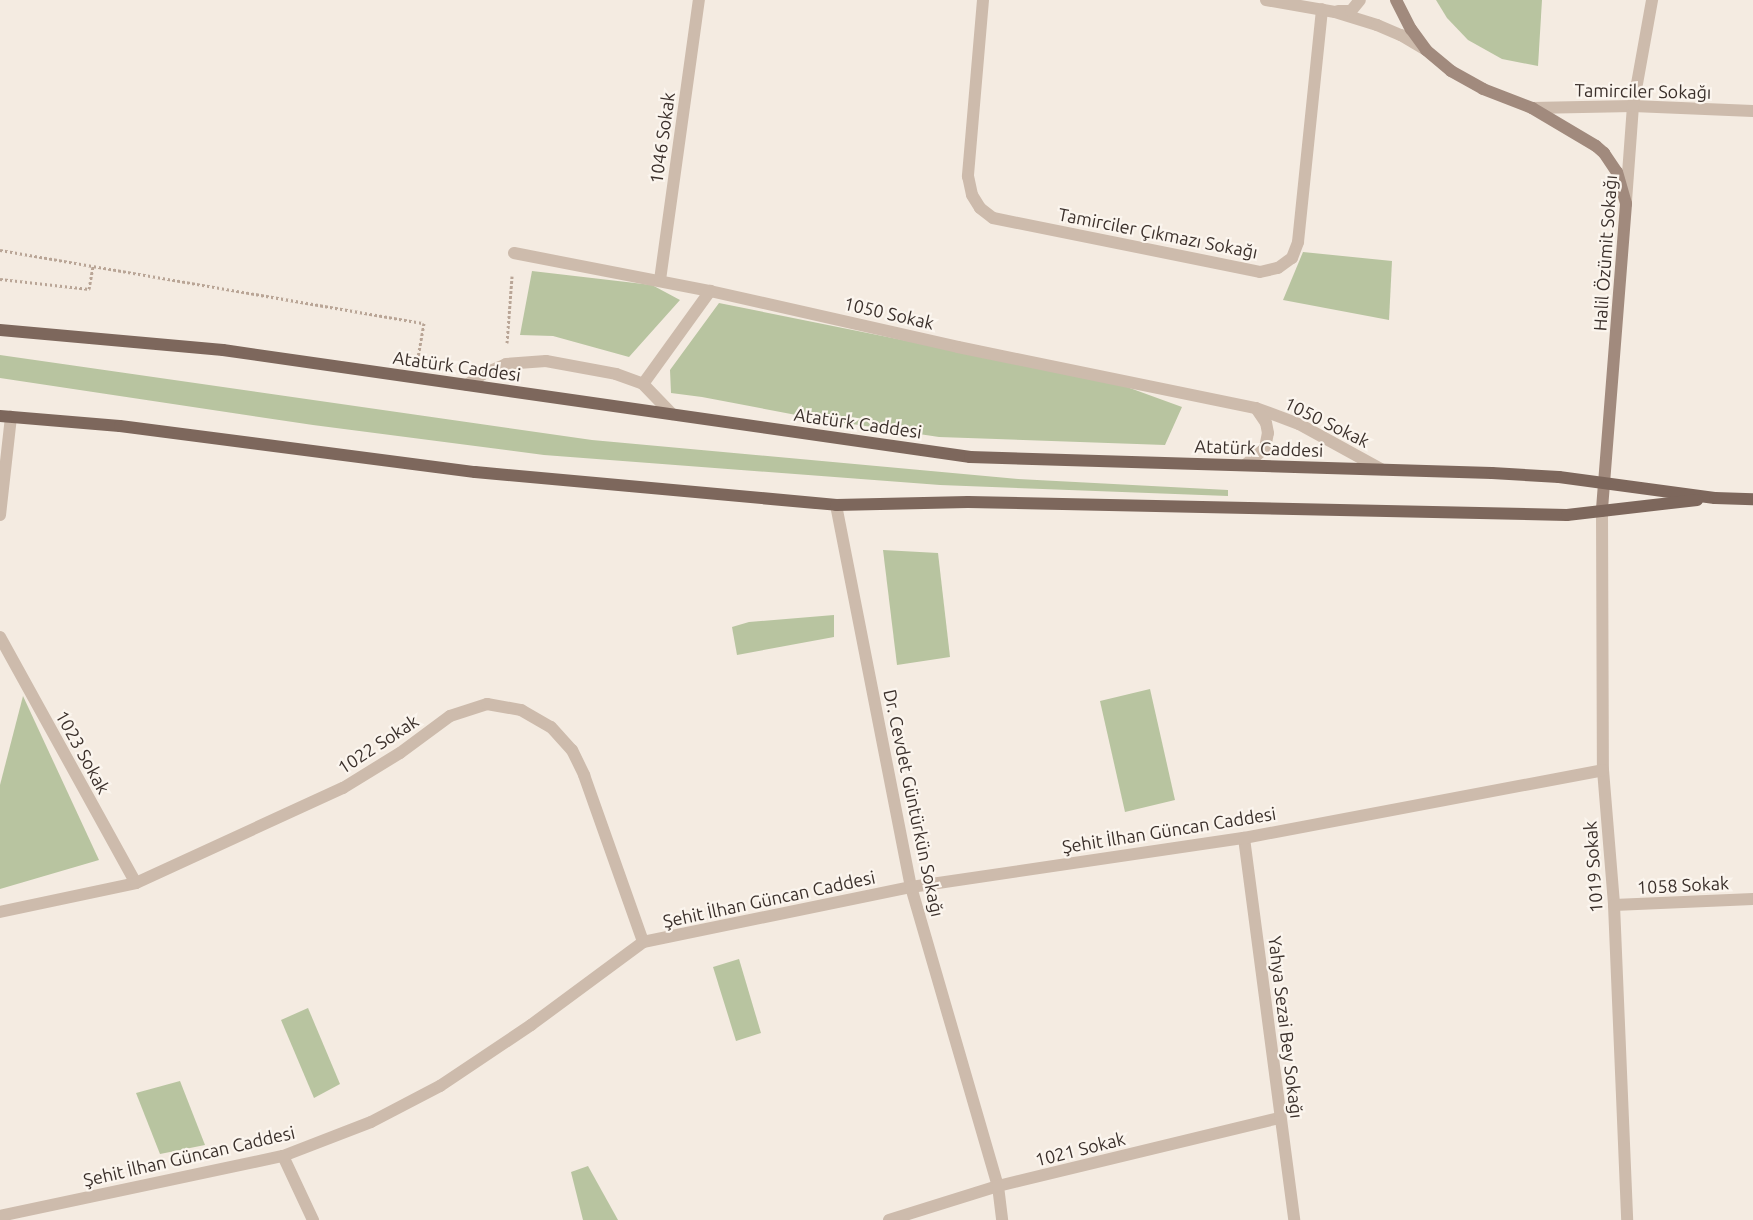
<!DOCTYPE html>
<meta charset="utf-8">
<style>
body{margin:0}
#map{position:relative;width:1753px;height:1220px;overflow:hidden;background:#f4ebe1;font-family:Ubuntu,sans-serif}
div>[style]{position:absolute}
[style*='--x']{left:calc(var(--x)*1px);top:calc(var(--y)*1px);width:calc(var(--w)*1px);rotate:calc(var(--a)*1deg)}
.green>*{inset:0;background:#b8c4a0}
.path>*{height:3px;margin-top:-1.5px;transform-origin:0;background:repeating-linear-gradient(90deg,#b9a596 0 2.5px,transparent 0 5px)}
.lane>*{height:12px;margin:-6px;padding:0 6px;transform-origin:6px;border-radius:6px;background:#cdbbac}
.street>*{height:12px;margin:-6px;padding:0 6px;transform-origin:6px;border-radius:6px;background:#cdbbac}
.secondary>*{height:12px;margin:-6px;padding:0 6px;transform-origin:6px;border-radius:6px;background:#a18a7d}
.primary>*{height:12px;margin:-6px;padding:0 6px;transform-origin:6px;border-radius:6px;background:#7d675c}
span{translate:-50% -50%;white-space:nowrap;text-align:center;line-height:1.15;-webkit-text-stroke:4.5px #fbf5ee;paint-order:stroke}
.street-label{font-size:18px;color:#3b302b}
</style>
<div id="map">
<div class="green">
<i style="clip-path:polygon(1436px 0,1542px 0,1538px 66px,1502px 59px,1468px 40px,1447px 18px)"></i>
<i style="clip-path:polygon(1303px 252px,1392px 261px,1389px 320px,1283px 300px)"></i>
<i style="clip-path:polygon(532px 271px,652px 285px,680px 300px,629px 357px,553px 336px,520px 335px)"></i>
<i style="clip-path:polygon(719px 303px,1116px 383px,1182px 407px,1165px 445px,939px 437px,812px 418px,702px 397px,671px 393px,670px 370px)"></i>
<i style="clip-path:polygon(0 355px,592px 440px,1018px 479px,1228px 490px,1228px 496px,940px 485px,544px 455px,313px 425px,0 378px)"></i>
<i style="clip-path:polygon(883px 550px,938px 553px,950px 657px,897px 665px)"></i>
<i style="clip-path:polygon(834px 615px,834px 637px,737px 655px,732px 627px,749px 622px)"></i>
<i style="clip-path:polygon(1150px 689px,1175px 800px,1125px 812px,1100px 701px)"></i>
<i style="clip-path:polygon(23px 696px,99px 860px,0 889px,0 785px)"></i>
<i style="clip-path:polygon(739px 959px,761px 1033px,736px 1041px,713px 967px)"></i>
<i style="clip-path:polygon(308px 1008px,340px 1084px,314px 1098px,281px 1020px)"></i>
<i style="clip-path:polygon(180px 1081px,205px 1145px,160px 1154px,136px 1093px)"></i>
<i style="clip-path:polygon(588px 1166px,618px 1220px,583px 1220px,571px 1172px)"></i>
</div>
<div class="path">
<i style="--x:0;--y:250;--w:430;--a:9.8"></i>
<i style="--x:424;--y:323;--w:34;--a:100"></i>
<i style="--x:0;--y:279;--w:90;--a:6.4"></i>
<i style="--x:89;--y:289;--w:23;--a:-80"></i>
<i style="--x:507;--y:343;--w:67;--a:-85.7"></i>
</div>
<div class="lane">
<i style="--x:983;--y:0;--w:177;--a:94.9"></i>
<i style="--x:968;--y:176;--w:19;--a:78"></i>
<i style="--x:972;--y:195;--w:15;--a:58"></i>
<i style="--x:980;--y:208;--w:16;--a:38"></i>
<i style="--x:993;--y:218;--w:272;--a:11.4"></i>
<i style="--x:1260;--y:272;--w:18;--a:-13"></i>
<i style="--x:1278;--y:268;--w:17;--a:-36"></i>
<i style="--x:1292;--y:258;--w:17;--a:-69"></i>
<i style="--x:1298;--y:242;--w:234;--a:-84.1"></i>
<i style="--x:514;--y:253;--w:200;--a:11"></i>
<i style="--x:710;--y:291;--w:254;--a:12.7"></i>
<i style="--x:958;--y:347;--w:304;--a:11.6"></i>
<i style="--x:1256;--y:408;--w:46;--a:20.4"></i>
<i style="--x:1299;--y:424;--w:94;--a:28.8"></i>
<i style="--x:660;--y:280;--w:283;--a:-82.1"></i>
<i style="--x:643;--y:384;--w:115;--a:-54.2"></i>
<i style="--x:467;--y:385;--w:19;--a:-35"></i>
<i style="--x:483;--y:374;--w:25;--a:-23"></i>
<i style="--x:506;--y:364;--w:40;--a:-4.3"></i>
<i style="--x:546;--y:361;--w:71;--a:10.5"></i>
<i style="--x:616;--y:374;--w:29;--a:20"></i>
<i style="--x:643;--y:384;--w:42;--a:46"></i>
<i style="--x:1245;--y:465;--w:26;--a:-40"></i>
<i style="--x:1265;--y:448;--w:15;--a:-79"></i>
<i style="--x:1268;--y:433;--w:10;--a:-101"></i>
<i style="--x:1266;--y:423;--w:18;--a:-124"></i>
<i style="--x:836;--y:505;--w:389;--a:78.9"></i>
<i style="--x:911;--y:887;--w:311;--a:73.8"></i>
<i style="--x:998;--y:1186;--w:34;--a:83"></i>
<i style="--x:0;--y:637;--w:281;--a:61.1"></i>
<i style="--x:0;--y:912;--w:139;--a:-12"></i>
<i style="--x:136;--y:883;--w:228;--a:-24.7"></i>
<i style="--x:343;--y:788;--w:67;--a:-31.6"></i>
<i style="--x:400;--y:753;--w:62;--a:-36.5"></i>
<i style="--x:450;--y:716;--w:39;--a:-18"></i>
<i style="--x:487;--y:704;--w:35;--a:10"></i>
<i style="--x:521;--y:710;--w:34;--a:30"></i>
<i style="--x:551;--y:727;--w:31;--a:48"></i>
<i style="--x:572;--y:750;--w:28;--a:64"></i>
<i style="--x:584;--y:775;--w:177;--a:70.5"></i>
<i style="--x:283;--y:1156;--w:71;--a:64.9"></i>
<i style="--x:889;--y:1220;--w:114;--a:-17.3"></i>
<i style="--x:998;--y:1186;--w:290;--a:-13.6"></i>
</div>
<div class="street">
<i style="--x:1266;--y:0;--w:70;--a:9.9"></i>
<i style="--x:1335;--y:12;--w:44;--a:17.2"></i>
<i style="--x:1377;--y:25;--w:26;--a:23"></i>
<i style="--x:1401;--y:35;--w:29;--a:31"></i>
<i style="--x:1338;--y:11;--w:13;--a:0"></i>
<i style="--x:1351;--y:11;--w:14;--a:-51"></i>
<i style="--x:1532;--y:108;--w:101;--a:-1.1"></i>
<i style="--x:1633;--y:106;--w:120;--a:2.4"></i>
<i style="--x:1626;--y:201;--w:95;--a:-85.8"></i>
<i style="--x:1633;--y:106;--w:108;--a:-79.8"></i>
<i style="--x:1602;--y:511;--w:259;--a:89.8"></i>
<i style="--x:1603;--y:770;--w:135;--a:85.3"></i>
<i style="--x:1614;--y:905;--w:315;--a:87.6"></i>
<i style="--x:0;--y:515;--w:99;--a:-83.6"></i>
<i style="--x:1244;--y:838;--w:385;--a:82.5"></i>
<i style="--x:1614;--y:905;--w:139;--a:-2.5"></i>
<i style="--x:0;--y:1216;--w:289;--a:-12"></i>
<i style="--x:283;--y:1156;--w:94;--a:-21.1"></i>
<i style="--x:371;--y:1122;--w:78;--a:-27.6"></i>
<i style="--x:440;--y:1086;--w:110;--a:-33.8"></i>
<i style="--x:531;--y:1025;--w:139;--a:-36.5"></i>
<i style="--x:643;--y:942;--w:274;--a:-11.6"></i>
<i style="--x:911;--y:887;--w:337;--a:-8.4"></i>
<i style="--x:1244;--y:838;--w:365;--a:-10.7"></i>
</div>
<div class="secondary">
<i style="--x:1396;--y:0;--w:33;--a:63"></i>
<i style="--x:1411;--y:29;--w:26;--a:54"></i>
<i style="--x:1426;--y:50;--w:33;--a:40"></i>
<i style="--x:1451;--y:71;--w:37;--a:29"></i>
<i style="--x:1483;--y:89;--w:53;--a:21.2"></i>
<i style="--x:1532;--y:108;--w:74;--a:30.7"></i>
<i style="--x:1596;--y:146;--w:11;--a:41"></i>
<i style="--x:1604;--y:153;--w:23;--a:56"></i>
<i style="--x:1617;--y:172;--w:33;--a:74"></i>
<i style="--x:1626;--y:204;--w:308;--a:94.5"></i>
</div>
<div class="primary">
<i style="--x:0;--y:330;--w:224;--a:5.1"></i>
<i style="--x:223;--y:350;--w:755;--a:8.15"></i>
<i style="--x:970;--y:457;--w:522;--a:1.76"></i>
<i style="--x:1492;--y:473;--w:67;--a:3.4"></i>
<i style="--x:1559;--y:477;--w:157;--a:7.7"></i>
<i style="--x:1715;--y:498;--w:38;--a:2"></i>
<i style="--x:0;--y:416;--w:120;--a:4.8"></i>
<i style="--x:120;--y:426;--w:358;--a:7.4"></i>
<i style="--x:475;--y:472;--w:363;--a:5.2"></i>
<i style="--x:836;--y:505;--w:132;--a:-1.3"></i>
<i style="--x:968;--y:502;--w:599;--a:1.24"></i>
<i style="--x:1567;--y:515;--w:131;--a:-6.6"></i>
</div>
<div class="street-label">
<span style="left:1643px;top:91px;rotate:1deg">Tamirciler Sokağı</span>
<span style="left:662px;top:138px;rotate:-82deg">1046 Sokak</span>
<span style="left:1158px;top:233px;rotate:11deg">Tamirciler Çıkmazı Sokağı</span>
<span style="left:1605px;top:253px;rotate:-86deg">Halil Özümit Sokağı</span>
<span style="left:889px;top:313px;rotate:13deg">1050 Sokak</span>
<span style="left:457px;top:366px;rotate:8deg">Atatürk Caddesi</span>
<span style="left:1327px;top:422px;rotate:26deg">1050 Sokak</span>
<span style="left:858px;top:423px;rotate:8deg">Atatürk Caddesi</span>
<span style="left:1259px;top:448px;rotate:2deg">Atatürk Caddesi</span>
<span style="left:378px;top:744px;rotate:-33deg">1022 Sokak</span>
<span style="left:83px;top:752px;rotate:61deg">1023 Sokak</span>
<span style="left:914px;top:803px;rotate:78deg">Dr. Cevdet Güntürkün Sokağı</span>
<span style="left:1169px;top:830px;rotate:-9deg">Şehit İlhan Güncan Caddesi</span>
<span style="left:1593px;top:867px;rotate:-94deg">1019 Sokak</span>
<span style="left:1683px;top:885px;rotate:-3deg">1058 Sokak</span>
<span style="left:769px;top:899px;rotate:-12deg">Şehit İlhan Güncan Caddesi</span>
<span style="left:1286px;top:1027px;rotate:83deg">Yahya Sezai Bey Sokağı</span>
<span style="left:1080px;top:1149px;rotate:-14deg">1021 Sokak</span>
<span style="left:189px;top:1156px;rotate:-13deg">Şehit İlhan Güncan Caddesi</span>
</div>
</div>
